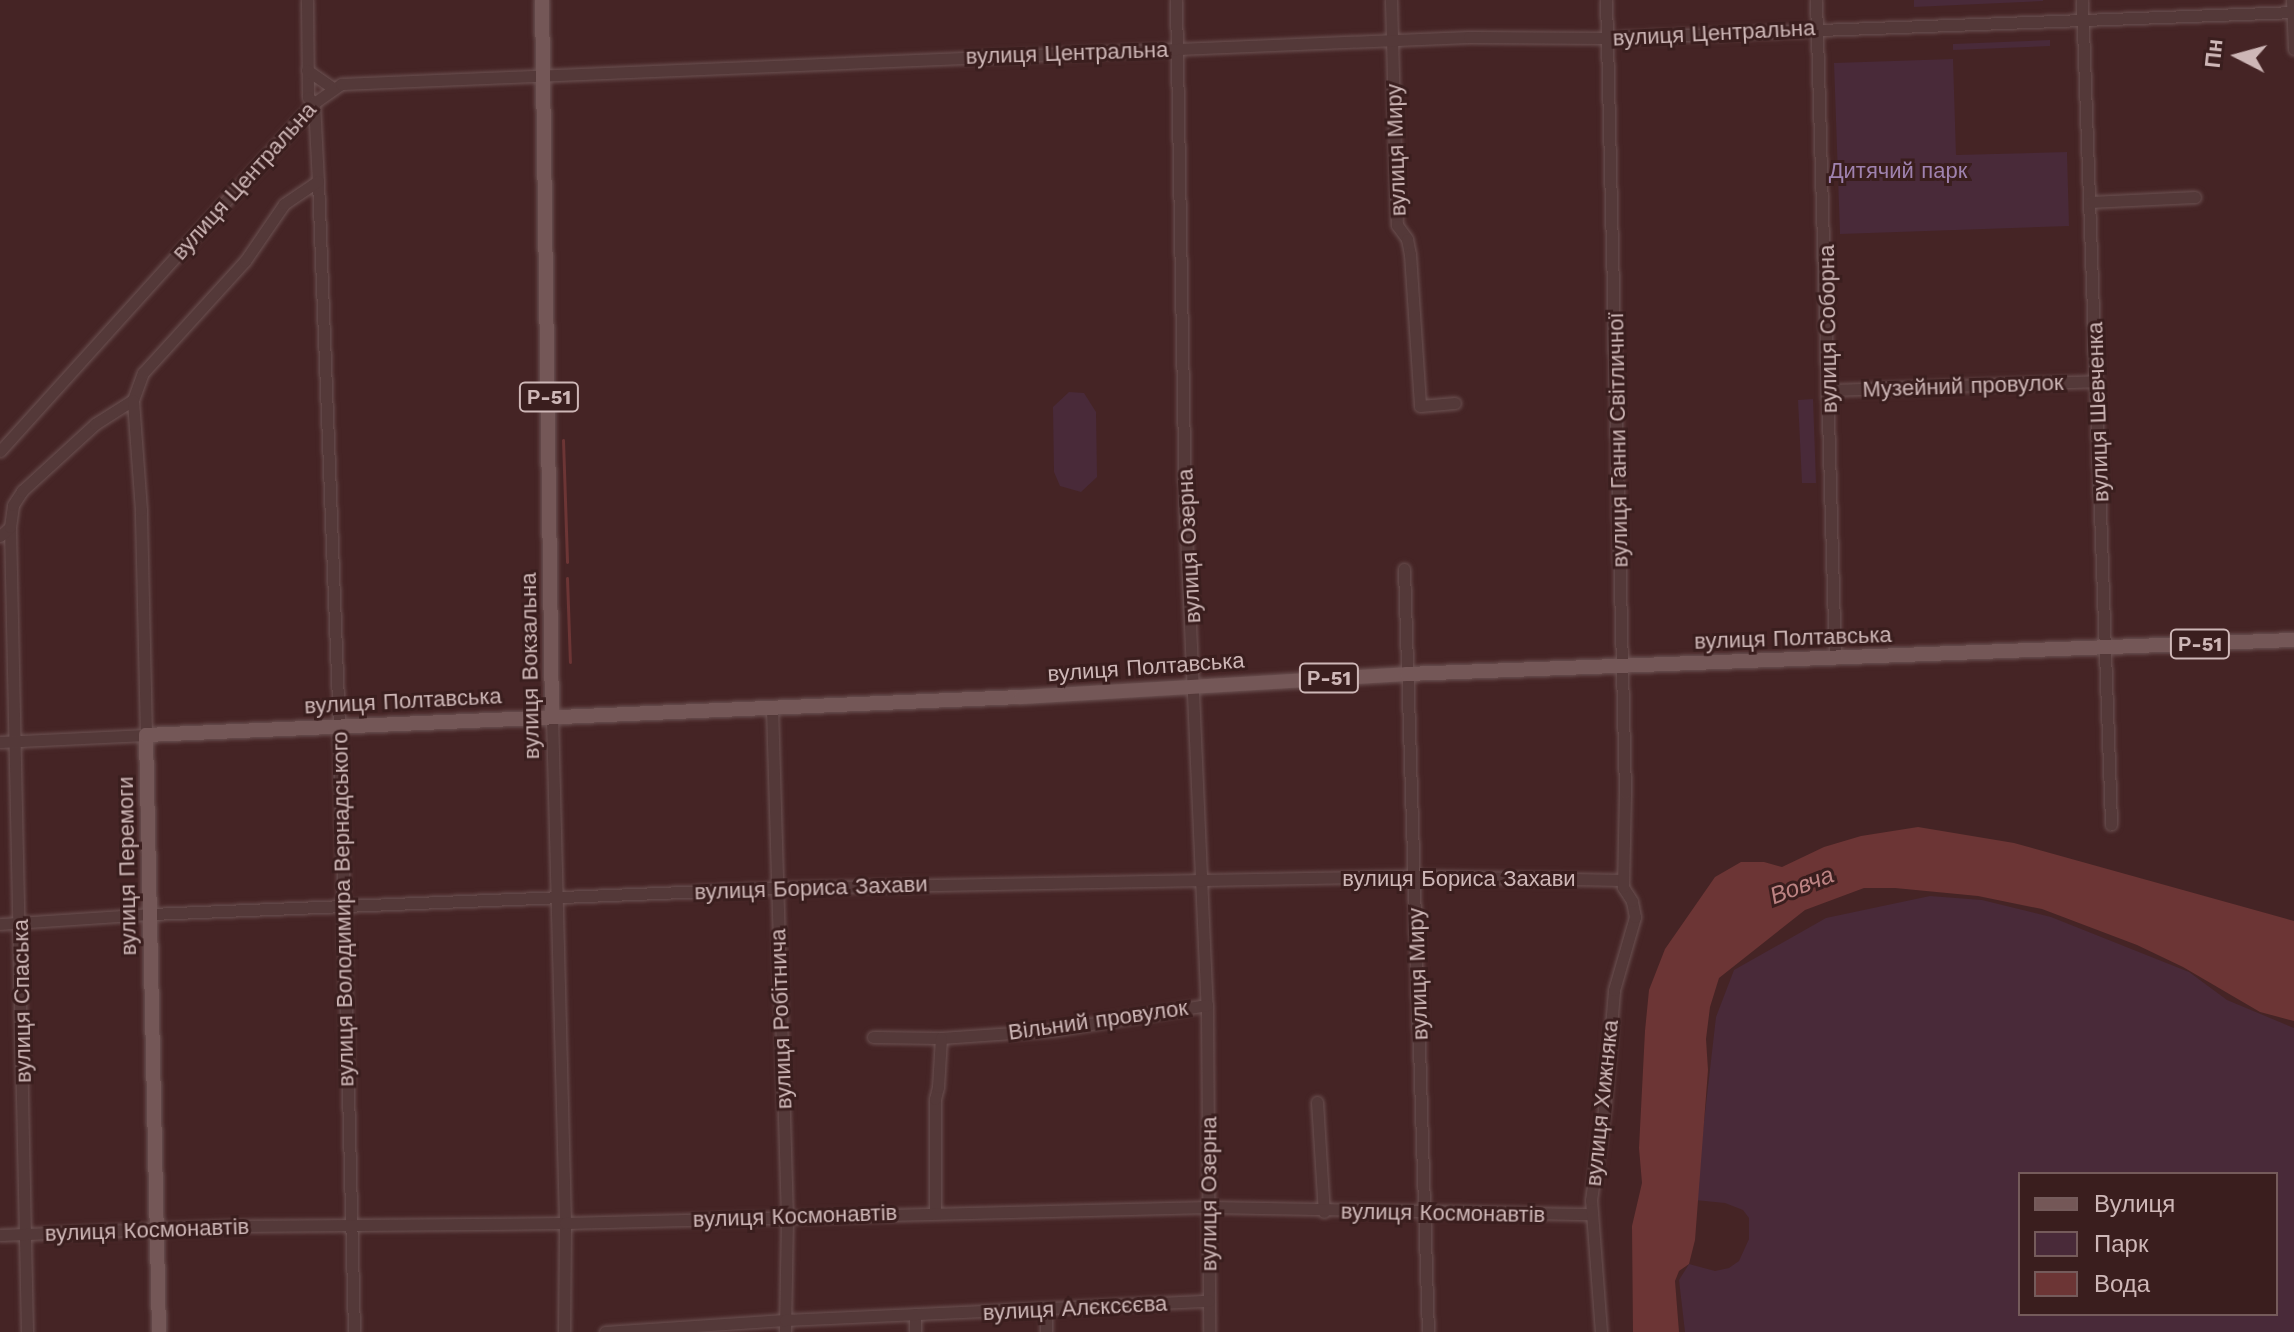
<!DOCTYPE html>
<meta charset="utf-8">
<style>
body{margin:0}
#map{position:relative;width:2294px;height:1332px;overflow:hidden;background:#452425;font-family:"Work Sans",sans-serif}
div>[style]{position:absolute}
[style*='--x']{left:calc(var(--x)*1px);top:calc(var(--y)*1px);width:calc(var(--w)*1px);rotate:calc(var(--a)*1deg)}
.green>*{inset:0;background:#492a39}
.water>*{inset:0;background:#6c3535}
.stream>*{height:3px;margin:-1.5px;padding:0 1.5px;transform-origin:1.5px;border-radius:1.5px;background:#6c3535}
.roads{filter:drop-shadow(0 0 2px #6c5252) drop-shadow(0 0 2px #6c5252)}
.minor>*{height:11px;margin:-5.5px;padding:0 5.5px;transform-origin:5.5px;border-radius:5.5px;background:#543939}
.major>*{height:14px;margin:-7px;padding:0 7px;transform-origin:7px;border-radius:7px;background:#745757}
span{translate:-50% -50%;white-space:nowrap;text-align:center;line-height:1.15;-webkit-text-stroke:6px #3a1e1e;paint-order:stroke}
.shield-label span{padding:2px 6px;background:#3a1e1e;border:2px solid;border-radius:6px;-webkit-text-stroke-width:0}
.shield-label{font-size:20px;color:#ceb7b7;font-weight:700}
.street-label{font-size:22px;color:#ceb7b7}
.park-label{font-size:22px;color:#9f82af}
.water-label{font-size:24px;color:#bc8383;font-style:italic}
.legend{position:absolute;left:2018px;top:1172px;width:260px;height:144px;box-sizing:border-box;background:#3a1e1e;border:2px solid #755b5b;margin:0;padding:10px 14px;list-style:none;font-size:24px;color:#ceb7b7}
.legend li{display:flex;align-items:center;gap:16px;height:40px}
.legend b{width:40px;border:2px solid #755b5b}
.north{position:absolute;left:2198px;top:16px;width:80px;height:80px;-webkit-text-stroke:6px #3a1e1e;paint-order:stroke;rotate:276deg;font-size:22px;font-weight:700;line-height:32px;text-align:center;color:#ceb7b7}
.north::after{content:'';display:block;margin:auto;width:28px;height:36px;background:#ceb7b7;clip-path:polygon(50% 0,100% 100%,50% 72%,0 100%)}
</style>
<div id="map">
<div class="green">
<i style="clip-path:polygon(1914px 0,2043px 0,2043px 1px,1914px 7px)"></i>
<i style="clip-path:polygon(2050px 40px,2050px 46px,1953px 50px,1953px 44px)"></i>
<i style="clip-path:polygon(1953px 59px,1956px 155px,2067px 152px,2069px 226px,1840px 234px,1834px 63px)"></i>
<i style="clip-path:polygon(1069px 392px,1084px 393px,1096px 412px,1097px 477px,1081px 492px,1060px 486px,1054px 472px,1053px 407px)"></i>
<i style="clip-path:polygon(1813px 399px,1816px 483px,1802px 483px,1798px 400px)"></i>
<i style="clip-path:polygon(evenodd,1930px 896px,1982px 900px,2051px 917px,2189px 972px,2227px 1000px,2294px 1028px,2294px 1332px,1685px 1332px,1679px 1280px,1689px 1264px,1715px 1271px,1729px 1268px,1739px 1261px,1749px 1239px,1749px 1218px,1743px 1210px,1725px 1203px,1695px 1200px,1716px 1017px,1734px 970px,1826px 918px,1930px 896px,2020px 1174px,2276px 1174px,2276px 1314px,2020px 1314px,2020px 1174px)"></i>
</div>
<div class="water">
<i style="clip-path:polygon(1918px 827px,2014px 843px,2294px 921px,2294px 1021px,2260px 1012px,2183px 967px,2137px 945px,2042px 909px,1978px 896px,1895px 888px,1864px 888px,1805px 910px,1719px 978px,1710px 1007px,1706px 1039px,1708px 1070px,1695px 1240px,1689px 1264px,1679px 1271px,1675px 1281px,1679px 1332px,1633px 1332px,1632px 1226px,1642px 1183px,1639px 1148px,1645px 1031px,1649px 990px,1665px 949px,1715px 877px,1741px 862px,1764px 862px,1782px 867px,1824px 847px,1861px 836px)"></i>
</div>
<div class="stream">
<i style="--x:563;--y:440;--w:122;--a:88.1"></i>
<i style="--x:567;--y:578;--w:84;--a:88"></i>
</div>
<div class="roads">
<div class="minor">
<i style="--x:307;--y:0;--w:97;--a:89.4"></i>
<i style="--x:308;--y:97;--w:8;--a:45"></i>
<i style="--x:314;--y:103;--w:78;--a:87.1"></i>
<i style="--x:318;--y:181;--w:546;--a:87.8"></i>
<i style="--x:339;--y:727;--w:605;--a:88.58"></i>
<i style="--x:1176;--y:0;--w:510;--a:88.99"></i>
<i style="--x:1185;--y:510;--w:495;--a:87.5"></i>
<i style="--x:1207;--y:1005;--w:327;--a:89.6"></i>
<i style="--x:1391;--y:0;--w:225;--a:88.5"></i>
<i style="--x:1397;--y:225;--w:17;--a:54"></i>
<i style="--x:1407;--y:239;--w:15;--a:79"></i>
<i style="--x:1410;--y:254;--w:152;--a:86.2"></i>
<i style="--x:1420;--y:406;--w:35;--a:-5"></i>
<i style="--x:1816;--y:0;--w:658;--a:88.35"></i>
<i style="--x:2082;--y:0;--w:825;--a:87.98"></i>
<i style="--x:2292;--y:0;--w:49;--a:87.7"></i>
<i style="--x:307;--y:70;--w:32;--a:35"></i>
<i style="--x:2090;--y:202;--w:105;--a:-2.7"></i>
<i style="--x:1829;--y:390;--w:268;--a:-1.9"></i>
<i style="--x:0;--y:451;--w:469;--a:-47.9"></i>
<i style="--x:314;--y:103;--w:33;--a:-35"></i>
<i style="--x:341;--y:84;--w:1129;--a:-2.39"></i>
<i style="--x:1469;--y:37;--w:139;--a:0.4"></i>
<i style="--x:1608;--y:38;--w:686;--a:-2.17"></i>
<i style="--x:10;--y:527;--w:805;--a:88.79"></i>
<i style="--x:0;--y:536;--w:13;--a:-42"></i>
<i style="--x:10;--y:527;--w:22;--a:-82"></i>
<i style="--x:13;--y:505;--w:17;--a:-57"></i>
<i style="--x:22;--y:491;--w:99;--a:-42.5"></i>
<i style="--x:95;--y:424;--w:45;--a:-32.3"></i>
<i style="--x:133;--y:400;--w:29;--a:-70"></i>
<i style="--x:143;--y:373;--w:151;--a:-47.7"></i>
<i style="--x:245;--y:261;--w:69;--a:-55.6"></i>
<i style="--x:284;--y:204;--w:41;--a:-34.1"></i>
<i style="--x:1404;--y:569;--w:763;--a:88.2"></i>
<i style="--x:772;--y:707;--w:510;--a:88.32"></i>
<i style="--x:787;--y:1217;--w:115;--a:91"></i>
<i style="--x:552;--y:716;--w:507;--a:88.53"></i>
<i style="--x:565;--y:1223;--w:109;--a:90.5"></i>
<i style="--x:0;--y:742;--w:146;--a:-2.7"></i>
<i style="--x:146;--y:735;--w:225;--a:-91.3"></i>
<i style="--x:141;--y:510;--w:110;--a:-94.2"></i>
<i style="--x:0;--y:924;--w:151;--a:-3.8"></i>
<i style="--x:151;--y:914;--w:628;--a:-2.37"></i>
<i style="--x:778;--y:888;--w:637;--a:-1.08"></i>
<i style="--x:1415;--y:876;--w:208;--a:1.1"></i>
<i style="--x:873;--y:1037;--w:68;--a:0.8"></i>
<i style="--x:941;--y:1038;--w:113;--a:-4"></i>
<i style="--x:1054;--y:1030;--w:155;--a:-9.3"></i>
<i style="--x:1317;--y:1102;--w:110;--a:86.4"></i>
<i style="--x:935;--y:1211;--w:112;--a:-90"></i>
<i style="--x:935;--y:1099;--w:12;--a:-76"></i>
<i style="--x:938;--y:1087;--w:49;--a:-86.5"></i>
<i style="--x:0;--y:1235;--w:234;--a:-2.2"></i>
<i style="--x:234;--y:1226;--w:331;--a:-0.5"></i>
<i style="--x:565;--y:1223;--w:645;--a:-1.42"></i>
<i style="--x:1210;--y:1207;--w:381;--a:1.1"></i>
<i style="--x:1046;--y:1309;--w:23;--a:90"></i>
<i style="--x:915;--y:1314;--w:18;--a:90"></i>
<i style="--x:605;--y:1332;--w:180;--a:-3.8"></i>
<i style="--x:785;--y:1320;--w:424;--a:-2.6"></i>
<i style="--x:1601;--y:1332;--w:132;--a:-94.3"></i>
<i style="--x:1591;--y:1200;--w:91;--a:-81.8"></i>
<i style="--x:1604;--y:1110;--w:120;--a:-85.2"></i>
<i style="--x:1614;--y:990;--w:76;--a:-74"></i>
<i style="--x:1635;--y:917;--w:16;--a:-101"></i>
<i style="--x:1632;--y:901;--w:17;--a:-123"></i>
<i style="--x:1623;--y:887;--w:94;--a:-88.8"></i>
<i style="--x:1625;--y:793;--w:793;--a:-91.37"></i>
</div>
<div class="major">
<i style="--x:542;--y:0;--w:716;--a:89.2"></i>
<i style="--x:159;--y:1332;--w:597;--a:-91.25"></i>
<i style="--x:146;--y:735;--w:876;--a:-2.49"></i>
<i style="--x:1021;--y:697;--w:387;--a:-3.4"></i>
<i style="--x:1407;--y:674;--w:888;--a:-2.2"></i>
</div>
</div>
<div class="shield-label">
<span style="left:549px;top:397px">Р-51</span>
<span style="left:2200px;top:644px">Р-51</span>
<span style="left:1329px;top:678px">Р-51</span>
</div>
<div class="street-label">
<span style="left:1714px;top:33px;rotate:-3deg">вулиця Центральна</span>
<span style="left:1067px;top:53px;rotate:-2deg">вулиця Центральна</span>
<span style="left:1396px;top:150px;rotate:-92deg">вулиця Миру</span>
<span style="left:244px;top:181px;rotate:-48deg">вулиця Центральна</span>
<span style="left:1828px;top:329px;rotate:-91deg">вулиця Соборна</span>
<span style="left:1963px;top:386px;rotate:-2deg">Музейний провулок</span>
<span style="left:2098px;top:412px;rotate:-92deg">вулиця Шевченка</span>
<span style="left:1618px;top:440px;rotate:-91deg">вулиця Ганни Світличної</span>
<span style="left:1189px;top:546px;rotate:-93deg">вулиця Озерна</span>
<span style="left:1793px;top:638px;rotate:-2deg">вулиця Полтавська</span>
<span style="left:530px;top:666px;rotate:-91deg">вулиця Вокзальна</span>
<span style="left:1146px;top:667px;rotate:-4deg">вулиця Полтавська</span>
<span style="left:403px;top:701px;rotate:-3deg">вулиця Полтавська</span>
<span style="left:127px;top:866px;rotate:-91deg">вулиця Перемоги</span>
<span style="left:1459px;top:879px">вулиця Бориса Захави</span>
<span style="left:811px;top:888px;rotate:-2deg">вулиця Бориса Захави</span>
<span style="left:343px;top:909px;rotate:-91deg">вулиця Володимира Вернадського</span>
<span style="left:1418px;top:974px;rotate:-92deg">вулиця Миру</span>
<span style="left:22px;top:1001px;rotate:-91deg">вулиця Спаська</span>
<span style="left:781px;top:1019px;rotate:-92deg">вулиця Робітнича</span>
<span style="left:1098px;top:1020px;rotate:-8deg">Вільний провулок</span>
<span style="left:1602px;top:1103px;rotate:-84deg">вулиця Хижняка</span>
<span style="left:1209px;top:1194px;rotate:-90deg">вулиця Озерна</span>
<span style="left:1443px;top:1213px;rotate:1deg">вулиця Космонавтів</span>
<span style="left:795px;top:1216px;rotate:-2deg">вулиця Космонавтів</span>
<span style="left:147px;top:1230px;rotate:-2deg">вулиця Космонавтів</span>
<span style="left:1075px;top:1308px;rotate:-3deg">вулиця Алєксєєва</span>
</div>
<div class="park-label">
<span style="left:1898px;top:171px">Дитячий парк</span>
</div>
<div class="water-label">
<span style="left:1802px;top:886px;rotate:-21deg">Вовча</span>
</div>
<ul class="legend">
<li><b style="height:10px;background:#745757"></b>Вулиця</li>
<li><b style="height:22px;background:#492a39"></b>Парк</li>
<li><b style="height:22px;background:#6c3535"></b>Вода</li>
</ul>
<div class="north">Пн</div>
</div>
